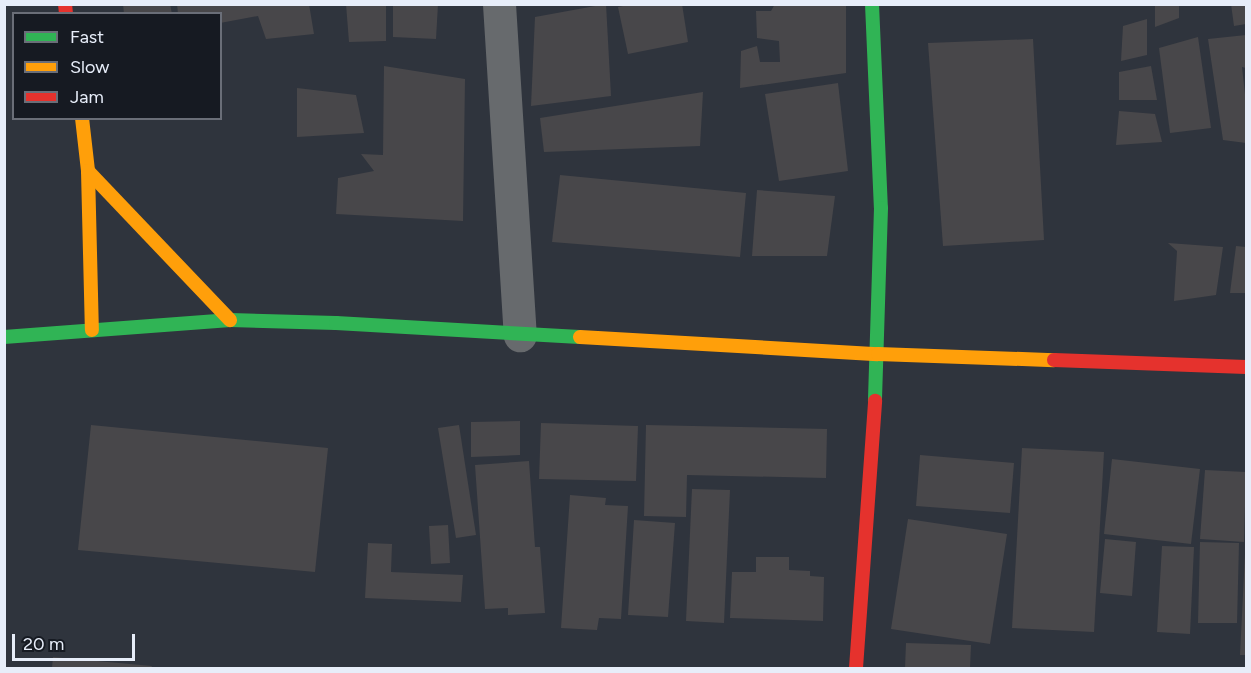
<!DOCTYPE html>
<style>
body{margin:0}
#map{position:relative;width:1251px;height:673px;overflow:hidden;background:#2f343d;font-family:Figtree,sans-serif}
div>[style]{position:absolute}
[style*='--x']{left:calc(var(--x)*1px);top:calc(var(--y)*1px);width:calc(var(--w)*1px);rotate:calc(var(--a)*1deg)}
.building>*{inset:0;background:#48474a}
.street>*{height:33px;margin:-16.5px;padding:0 16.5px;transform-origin:16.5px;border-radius:16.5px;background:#676a6d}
.fast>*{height:14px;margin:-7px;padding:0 7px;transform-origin:7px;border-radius:7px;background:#30b455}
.slow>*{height:14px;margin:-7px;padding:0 7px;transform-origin:7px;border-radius:7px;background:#ff9f0a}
.jam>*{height:14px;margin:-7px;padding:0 7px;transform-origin:7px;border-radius:7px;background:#e5322d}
span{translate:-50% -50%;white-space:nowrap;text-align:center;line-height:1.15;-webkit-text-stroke:6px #161a22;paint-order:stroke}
.frame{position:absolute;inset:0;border:6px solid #e7edf9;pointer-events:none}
.legend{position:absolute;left:12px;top:12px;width:210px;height:108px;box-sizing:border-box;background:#161a22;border:2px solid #6a6e78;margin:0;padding:8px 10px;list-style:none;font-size:18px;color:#e7edf9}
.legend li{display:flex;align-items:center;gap:12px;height:30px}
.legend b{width:30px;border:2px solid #6a6e78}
.scale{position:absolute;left:12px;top:634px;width:123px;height:27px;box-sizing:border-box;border:3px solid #e7edf9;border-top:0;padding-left:8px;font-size:18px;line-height:21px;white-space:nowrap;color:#e7edf9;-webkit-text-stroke:4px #161a22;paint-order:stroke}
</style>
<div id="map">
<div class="building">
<i style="clip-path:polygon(123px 4px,170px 4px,172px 14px,124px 14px)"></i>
<i style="clip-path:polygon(177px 4px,309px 4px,314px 34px,266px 39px,258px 16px,220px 23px,220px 14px,178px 14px)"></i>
<i style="clip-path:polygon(346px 4px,386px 4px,386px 41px,349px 42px)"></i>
<i style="clip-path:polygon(393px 4px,438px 4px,436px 39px,393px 37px)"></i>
<i style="clip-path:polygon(606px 4px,611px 96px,531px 106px,535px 17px)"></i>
<i style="clip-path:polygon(633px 4px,682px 4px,688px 42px,628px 54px,618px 7px)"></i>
<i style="clip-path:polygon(775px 4px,846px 4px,846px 73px,740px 88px,741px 51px,757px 46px,760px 62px,780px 62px,779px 41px,757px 38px,756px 11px,771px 11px)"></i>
<i style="clip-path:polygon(1155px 4px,1179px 4px,1179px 18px,1155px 27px)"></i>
<i style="clip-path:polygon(1231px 4px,1246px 4px,1246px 24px,1234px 26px)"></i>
<i style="clip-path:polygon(1147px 19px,1147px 55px,1121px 61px,1123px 26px)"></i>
<i style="clip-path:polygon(1246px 35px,1246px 68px,1242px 67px,1246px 103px,1246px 143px,1223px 140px,1208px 39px)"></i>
<i style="clip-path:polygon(1198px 37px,1211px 128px,1170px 133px,1159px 48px)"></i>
<i style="clip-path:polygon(1033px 39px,1044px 240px,943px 246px,928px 43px)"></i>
<i style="clip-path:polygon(384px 66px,465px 79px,463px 221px,336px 214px,338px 178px,374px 171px,361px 154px,383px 155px)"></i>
<i style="clip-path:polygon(1151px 66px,1157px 100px,1119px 100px,1119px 72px)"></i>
<i style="clip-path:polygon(838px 83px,848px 171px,779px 181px,765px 94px)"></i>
<i style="clip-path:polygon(297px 88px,356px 95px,364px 133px,297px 137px)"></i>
<i style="clip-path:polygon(703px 92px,700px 146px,544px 152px,540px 118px)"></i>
<i style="clip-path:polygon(1119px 111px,1155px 114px,1162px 142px,1116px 145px)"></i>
<i style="clip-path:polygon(560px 175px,746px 193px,740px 257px,552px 242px)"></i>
<i style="clip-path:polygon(757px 190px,835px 196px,827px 256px,752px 256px)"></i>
<i style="clip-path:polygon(1168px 243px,1223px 247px,1216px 295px,1174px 301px,1177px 251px)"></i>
<i style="clip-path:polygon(1236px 246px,1246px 247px,1246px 293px,1230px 293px)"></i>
<i style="clip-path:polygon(520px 421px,520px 455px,471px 457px,471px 422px)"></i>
<i style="clip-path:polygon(541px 423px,638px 426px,636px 481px,539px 479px)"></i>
<i style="clip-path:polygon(91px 425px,328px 448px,315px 572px,78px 550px)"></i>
<i style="clip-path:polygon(459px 425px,476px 535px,456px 538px,438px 428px)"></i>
<i style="clip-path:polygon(646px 425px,827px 429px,826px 478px,687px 475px,686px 517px,644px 516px)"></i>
<i style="clip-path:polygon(1022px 448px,1104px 452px,1094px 632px,1012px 628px)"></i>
<i style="clip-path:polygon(920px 455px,1014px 463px,1010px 513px,916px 506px)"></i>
<i style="clip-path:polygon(1112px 459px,1200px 469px,1191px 544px,1104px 534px)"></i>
<i style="clip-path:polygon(529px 461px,535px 547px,540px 547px,545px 613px,508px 615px,508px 608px,485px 609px,475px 465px)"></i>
<i style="clip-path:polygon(1205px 470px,1246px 472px,1244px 542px,1200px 539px)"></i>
<i style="clip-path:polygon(692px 489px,730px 490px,724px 623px,686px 621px)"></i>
<i style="clip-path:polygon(570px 495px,606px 498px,605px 505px,628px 506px,621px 619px,599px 618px,597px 630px,561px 628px)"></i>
<i style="clip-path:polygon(908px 519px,1007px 534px,990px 644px,891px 629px)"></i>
<i style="clip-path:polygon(634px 520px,675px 523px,668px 617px,628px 615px)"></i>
<i style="clip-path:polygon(448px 525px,450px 563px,431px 564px,429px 526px)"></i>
<i style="clip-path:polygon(1105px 539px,1136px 542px,1132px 596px,1100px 593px)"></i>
<i style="clip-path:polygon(1200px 542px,1239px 543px,1237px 623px,1198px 623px)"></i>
<i style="clip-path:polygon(368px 543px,392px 544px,391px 572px,463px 575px,461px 602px,365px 598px)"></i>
<i style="clip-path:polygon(1162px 546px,1194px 547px,1190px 634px,1157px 632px)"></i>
<i style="clip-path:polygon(1245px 554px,1246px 554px,1246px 655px,1240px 655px)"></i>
<i style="clip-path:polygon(756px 557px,789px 557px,789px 570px,810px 571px,810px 576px,824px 577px,823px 621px,730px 618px,732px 572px,756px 572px)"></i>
<i style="clip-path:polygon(906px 643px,971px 645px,970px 668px,905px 668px)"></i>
<i style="clip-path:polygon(53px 657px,152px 666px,151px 668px,52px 668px)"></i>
</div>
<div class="street">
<i style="--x:499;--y:4;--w:332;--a:86.4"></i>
</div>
<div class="fast">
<i style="--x:872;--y:4;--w:204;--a:87.5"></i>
<i style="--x:881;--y:208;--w:193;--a:91.8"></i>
<i style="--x:4;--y:337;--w:227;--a:-4.3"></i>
<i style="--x:230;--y:320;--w:106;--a:1.6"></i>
<i style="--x:336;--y:323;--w:244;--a:3.3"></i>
</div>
<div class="slow">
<i style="--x:82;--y:118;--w:53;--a:83.5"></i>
<i style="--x:88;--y:171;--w:159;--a:88.6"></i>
<i style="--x:88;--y:171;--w:206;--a:46.4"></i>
<i style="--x:580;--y:337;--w:298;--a:3.3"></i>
<i style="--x:878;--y:354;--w:176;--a:2"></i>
</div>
<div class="jam">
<i style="--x:65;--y:4;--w:10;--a:84"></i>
<i style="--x:1054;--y:360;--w:192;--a:2.1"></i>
<i style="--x:856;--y:668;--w:268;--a:-85.9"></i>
</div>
<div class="frame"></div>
<ul class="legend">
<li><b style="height:8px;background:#30b455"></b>Fast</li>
<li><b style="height:8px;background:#ff9f0a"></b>Slow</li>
<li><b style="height:8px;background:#e5322d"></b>Jam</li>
</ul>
<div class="scale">20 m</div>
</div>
